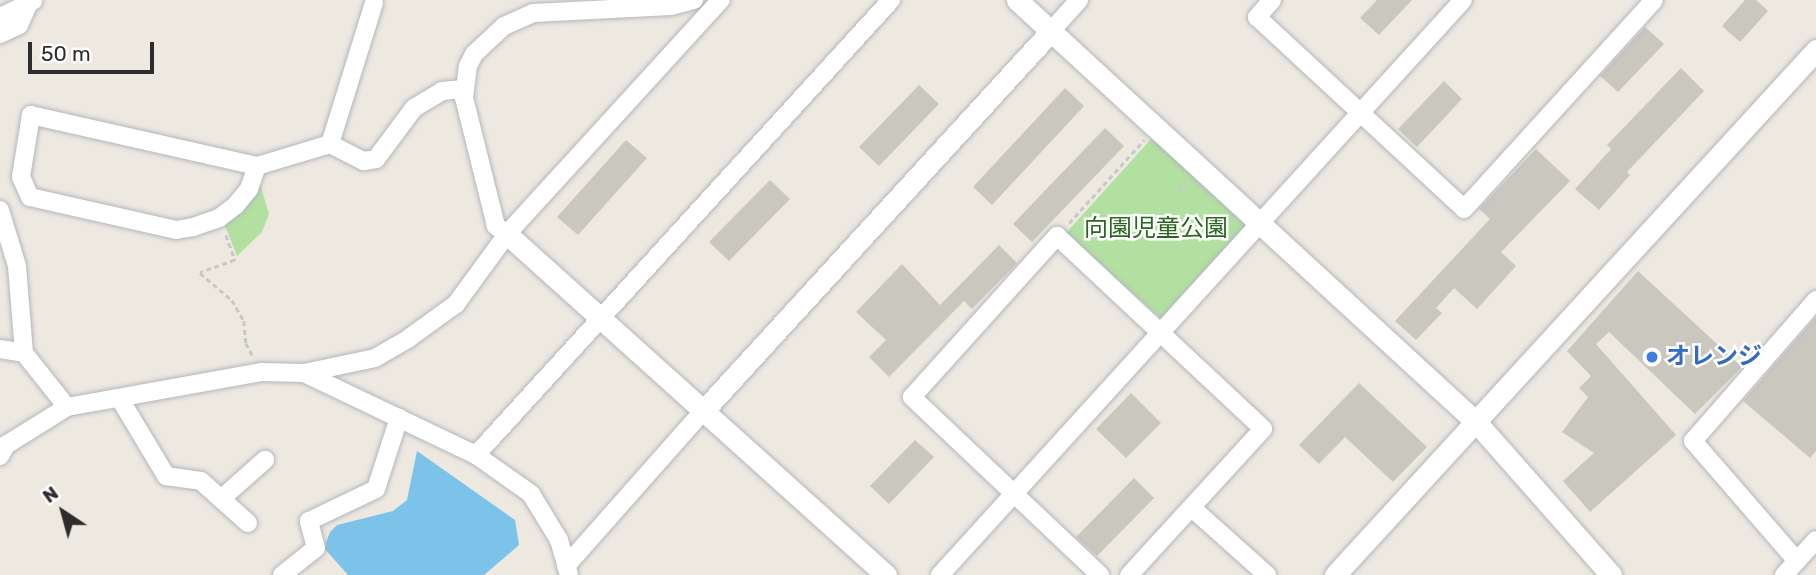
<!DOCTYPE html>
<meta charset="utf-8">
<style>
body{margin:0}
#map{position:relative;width:1816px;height:575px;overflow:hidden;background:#ede9e0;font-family:Rubik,"Noto Sans JP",sans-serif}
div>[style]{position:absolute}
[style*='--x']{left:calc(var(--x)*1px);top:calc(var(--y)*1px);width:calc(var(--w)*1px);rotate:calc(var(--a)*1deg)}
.green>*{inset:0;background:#b2e0a1}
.water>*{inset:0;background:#7bc3e8}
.building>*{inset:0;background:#c9c7be}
.path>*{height:2.5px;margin-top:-1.25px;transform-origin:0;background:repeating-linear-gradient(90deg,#c8c8c8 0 5px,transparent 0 8.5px)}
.roads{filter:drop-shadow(0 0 2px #b4b5bf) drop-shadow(0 0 2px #b4b5bf)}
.minor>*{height:18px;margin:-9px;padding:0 9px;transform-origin:9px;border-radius:9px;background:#fff}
.tertiary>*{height:21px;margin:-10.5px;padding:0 10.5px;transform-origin:10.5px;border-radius:10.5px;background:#fff}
.dots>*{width:19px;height:19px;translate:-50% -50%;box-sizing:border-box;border:4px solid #fff;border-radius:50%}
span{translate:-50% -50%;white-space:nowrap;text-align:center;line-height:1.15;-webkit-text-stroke:5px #fff;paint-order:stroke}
.park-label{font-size:24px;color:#296720}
.shop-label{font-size:24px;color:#366cbe;font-weight:700}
.left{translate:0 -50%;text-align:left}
.north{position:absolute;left:28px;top:477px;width:70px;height:70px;-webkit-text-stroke:5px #fff;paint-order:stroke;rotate:324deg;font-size:19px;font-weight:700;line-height:28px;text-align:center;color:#2d2d2d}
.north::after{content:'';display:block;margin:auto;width:24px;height:32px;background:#2d2d2d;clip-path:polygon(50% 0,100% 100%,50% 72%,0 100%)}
.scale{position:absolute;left:28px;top:42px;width:126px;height:32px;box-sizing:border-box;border:4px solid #2d2d2d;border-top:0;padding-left:9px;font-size:21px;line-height:24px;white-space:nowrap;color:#2d2d2d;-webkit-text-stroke:5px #fff;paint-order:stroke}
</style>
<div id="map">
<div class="green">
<i style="clip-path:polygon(1152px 138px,1247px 224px,1162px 319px,1065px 234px)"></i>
<i style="clip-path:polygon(260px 184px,269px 214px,262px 232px,237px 256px,224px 223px,241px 213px)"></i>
</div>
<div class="water">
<i style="clip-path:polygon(417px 451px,515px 520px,519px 545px,484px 575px,348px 575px,324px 548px,330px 532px,337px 525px,393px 511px,407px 500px)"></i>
</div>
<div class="building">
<i style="clip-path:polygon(1377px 0,1412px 0,1379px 35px,1360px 18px)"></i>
<i style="clip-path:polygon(1745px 0,1756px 0,1768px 11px,1740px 42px,1722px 26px)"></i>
<i style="clip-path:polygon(1645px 27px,1664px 44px,1618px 92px,1600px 76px)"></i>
<i style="clip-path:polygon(1681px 68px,1704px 91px,1627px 172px,1630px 175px,1599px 210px,1575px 189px,1611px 149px,1607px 145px)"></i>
<i style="clip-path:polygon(1444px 81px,1462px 99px,1417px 147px,1398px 129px)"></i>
<i style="clip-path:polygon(919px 85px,939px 104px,879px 166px,859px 147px)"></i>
<i style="clip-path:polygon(1065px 88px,1084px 106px,992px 205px,973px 187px)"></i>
<i style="clip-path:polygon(1105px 128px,1124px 146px,1032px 242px,1013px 224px)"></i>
<i style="clip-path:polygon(626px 140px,647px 158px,578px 235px,557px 217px)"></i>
<i style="clip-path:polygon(1536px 149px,1570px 181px,1501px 252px,1516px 266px,1477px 309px,1454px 288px,1436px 308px,1442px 313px,1416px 340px,1395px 321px,1490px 219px,1479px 209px)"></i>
<i style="clip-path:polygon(770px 180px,790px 199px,729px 261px,709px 242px)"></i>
<i style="clip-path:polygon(999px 245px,1017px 263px,972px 309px,964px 301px,889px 377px,869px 357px,886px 340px,856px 312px,902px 264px,940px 305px)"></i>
<i style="clip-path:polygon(1638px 271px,1742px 367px,1695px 414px,1609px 332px,1596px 344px,1676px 435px,1590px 512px,1563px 481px,1594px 453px,1562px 432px,1588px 397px,1579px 388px,1591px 376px,1567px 351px)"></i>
<i style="clip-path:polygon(1816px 317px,1816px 451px,1810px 458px,1743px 401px)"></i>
<i style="clip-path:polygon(1359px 383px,1427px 447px,1393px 482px,1345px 437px,1319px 464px,1299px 445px)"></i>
<i style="clip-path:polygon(1131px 393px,1161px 423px,1126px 458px,1096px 429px)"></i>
<i style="clip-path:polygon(915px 440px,934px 457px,889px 504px,870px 486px)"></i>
<i style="clip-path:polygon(1134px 478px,1154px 498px,1097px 556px,1076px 537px)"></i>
</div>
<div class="path">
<i style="--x:1178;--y:190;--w:11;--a:-49"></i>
<i style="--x:1069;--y:223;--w:112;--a:-47.9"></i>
<i style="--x:226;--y:235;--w:27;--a:70"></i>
<i style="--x:235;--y:260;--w:37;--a:160"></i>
<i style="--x:200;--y:273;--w:42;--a:40.2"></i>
<i style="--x:232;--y:300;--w:24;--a:60"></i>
<i style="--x:244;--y:321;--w:22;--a:85"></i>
<i style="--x:246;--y:343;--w:16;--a:63"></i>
</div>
<div class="roads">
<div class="minor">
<i style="--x:1272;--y:0;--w:23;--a:131"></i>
<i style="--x:1257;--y:17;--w:282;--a:42.8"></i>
<i style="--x:1464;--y:209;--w:282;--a:-47.7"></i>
<i style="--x:0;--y:17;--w:37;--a:-26"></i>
<i style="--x:1051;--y:31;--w:42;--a:-47.9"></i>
<i style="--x:0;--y:34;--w:21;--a:-25"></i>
<i style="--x:19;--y:25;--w:24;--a:-66"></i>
<i style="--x:330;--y:144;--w:148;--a:-72.7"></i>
<i style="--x:257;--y:166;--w:232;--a:-167.3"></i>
<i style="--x:31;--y:115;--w:63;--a:99.2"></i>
<i style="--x:21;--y:177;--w:22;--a:66"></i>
<i style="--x:30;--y:197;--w:150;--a:12.7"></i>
<i style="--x:176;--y:230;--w:17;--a:-10"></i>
<i style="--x:193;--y:227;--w:28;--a:-19"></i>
<i style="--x:219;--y:218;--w:21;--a:-37"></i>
<i style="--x:236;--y:205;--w:21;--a:-51"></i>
<i style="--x:249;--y:189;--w:24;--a:-71"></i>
<i style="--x:257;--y:166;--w:76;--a:-16.8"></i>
<i style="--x:330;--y:144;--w:38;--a:27"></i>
<i style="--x:364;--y:161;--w:12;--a:-9"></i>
<i style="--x:376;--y:159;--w:64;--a:-53.3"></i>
<i style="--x:414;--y:108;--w:33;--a:-31"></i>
<i style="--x:442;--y:91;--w:22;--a:-5"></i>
<i style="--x:0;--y:210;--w:59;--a:73.1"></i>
<i style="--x:17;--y:266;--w:87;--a:85.4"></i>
<i style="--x:24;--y:353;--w:69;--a:51.5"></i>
<i style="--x:507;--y:234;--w:14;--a:-144"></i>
<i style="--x:496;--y:226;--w:132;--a:-104"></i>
<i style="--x:464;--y:98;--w:32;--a:-83"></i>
<i style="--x:468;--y:66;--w:13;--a:-63"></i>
<i style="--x:474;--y:54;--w:41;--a:-43"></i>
<i style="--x:504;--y:26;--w:32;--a:-24"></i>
<i style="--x:533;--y:13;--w:138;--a:-2.9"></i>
<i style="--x:671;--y:6;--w:24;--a:-15"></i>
<i style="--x:0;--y:349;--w:24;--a:9"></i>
<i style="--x:304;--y:373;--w:191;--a:25.5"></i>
<i style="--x:476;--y:455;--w:67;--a:35.3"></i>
<i style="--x:531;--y:494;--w:54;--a:58.7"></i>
<i style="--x:559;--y:540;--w:36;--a:74"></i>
<i style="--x:120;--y:399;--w:90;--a:59.1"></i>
<i style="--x:166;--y:476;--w:35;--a:8"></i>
<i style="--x:201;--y:481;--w:63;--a:41.8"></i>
<i style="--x:476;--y:455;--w:616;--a:-47.63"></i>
<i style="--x:0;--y:456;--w:13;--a:-61"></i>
<i style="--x:6;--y:445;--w:72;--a:-31.9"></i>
<i style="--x:67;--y:407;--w:197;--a:-10.2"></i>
<i style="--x:261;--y:372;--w:43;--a:1.3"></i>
<i style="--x:304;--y:373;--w:73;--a:-11.9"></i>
<i style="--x:375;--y:358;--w:39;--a:-30"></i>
<i style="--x:409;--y:338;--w:58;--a:-35.9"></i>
<i style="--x:456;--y:304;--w:87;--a:-53.9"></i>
<i style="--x:507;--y:234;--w:317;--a:-47.6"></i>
<i style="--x:221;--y:499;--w:59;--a:-41.6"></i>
<i style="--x:1192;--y:508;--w:101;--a:41.8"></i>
<i style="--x:1797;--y:561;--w:159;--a:-130.9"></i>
<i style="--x:1693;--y:441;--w:187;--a:-48.9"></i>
<i style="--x:566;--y:566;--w:208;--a:-48.5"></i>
<i style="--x:282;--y:575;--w:43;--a:-38.5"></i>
<i style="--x:316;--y:548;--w:28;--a:-105"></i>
<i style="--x:309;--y:521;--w:74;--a:-25.5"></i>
<i style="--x:376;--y:489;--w:75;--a:-72.1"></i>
<i style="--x:940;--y:575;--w:777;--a:-47.71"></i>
<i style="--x:1100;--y:575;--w:259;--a:-136.6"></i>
<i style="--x:912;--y:397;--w:217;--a:-48"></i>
<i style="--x:1057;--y:236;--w:282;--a:43.1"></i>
<i style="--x:1263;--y:429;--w:198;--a:132.5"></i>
<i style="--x:1784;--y:575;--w:47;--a:-47.6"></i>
</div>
<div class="tertiary">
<i style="--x:1017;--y:0;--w:625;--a:42.6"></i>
<i style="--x:1477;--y:423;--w:203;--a:48.6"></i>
<i style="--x:507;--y:234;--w:510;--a:41.98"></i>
<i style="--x:704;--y:410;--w:514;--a:-47.52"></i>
<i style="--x:1335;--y:575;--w:712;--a:-47.5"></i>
</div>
</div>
<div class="dots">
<i style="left:1652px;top:357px;background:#3f7fe0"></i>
</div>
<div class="park-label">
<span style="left:1156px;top:229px">向園児童公園</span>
</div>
<div class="shop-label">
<span class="left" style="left:1666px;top:357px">オレンジ</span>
</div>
<div class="north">N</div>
<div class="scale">50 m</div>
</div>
